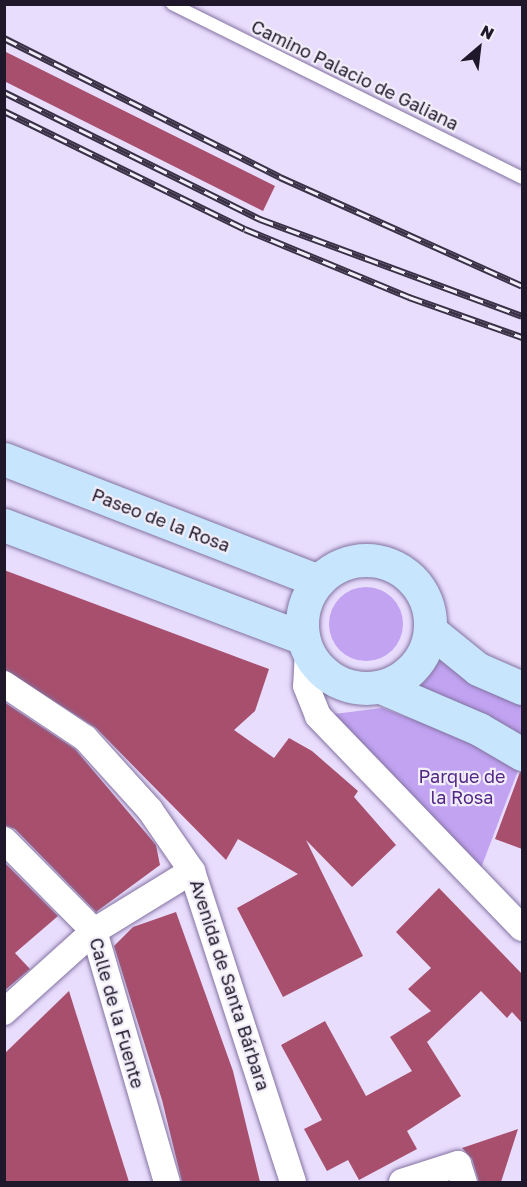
<!DOCTYPE html>
<meta charset="utf-8">
<style>
body{margin:0}
#map{position:relative;width:527px;height:1187px;overflow:hidden;background:#e8ddfd;font-family:"Golos Text",sans-serif}
div>[style]{position:absolute}
[style*='--x']{left:calc(var(--x)*1px);top:calc(var(--y)*1px);width:calc(var(--w)*1px);rotate:calc(var(--a)*1deg)}
.green>*{inset:0;background:#c1a3f2}
.round{border-radius:50%}
.building>*{inset:0;background:#a74f6c}
.roads{filter:drop-shadow(0 0 2px #8372a1) drop-shadow(0 0 2px #8372a1)}
.service>*{height:12px;margin:-6px;padding:0 6px;transform-origin:6px;border-radius:6px;background:#fff}
.minor>*{height:26px;margin:-13px;padding:0 13px;transform-origin:13px;border-radius:13px;background:#fff}
.primary>*{height:33px;margin:-16.5px;padding:0 16.5px;transform-origin:16.5px;border-radius:16.5px;background:#c7e6fd}
.primary>.ring{margin:-16.5px;padding:0;box-sizing:content-box;background:none;border:33px solid #c7e6fd;border-radius:50%}
.rail>*{height:7px;margin-top:-3.5px;transform-origin:0;background:repeating-linear-gradient(90deg,#f2eef9 0 14px,#393145 0 28px);box-sizing:border-box;border-block:2px solid #393145}
span{translate:-50% -50%;white-space:nowrap;text-align:center;line-height:1.15;-webkit-text-stroke:4.5px #f2eef9;paint-order:stroke}
.street-label{font-size:18px;color:#1f182a}
.park-label{font-size:18px;color:#532785}
.frame{position:absolute;inset:0;border:6px solid #1f182a;pointer-events:none}
.north{position:absolute;left:449px;top:18px;width:60px;height:60px;-webkit-text-stroke:4px #f2eef9;paint-order:stroke;rotate:28deg;font-size:16px;font-weight:700;line-height:24px;text-align:center;color:#1f182a}
.north::after{content:'';display:block;margin:auto;width:21px;height:27px;background:#1f182a;clip-path:polygon(50% 0,100% 100%,50% 72%,0 100%)}
</style>
<div id="map">
<div class="green">
<i class="round" style="left:329px;top:587px;width:74px;height:74px"></i>
<i style="clip-path:polygon(445px 654px,522px 694px,522px 739px,417px 691px)"></i>
<i style="clip-path:polygon(382px 708px,522px 760px,481px 868px,318px 716px)"></i>
</div>
<div class="building">
<i style="clip-path:polygon(4px 51px,275px 186px,263px 211px,4px 81px)"></i>
<i style="clip-path:polygon(4px 570px,269px 669px,255px 711px,234px 730px,274px 758px,289px 738px,312px 751px,358px 791px,354px 797px,396px 845px,352px 887px,306px 840px,363px 956px,283px 997px,237px 908px,298px 874px,238px 839px,226px 860px,96px 728px,4px 669px)"></i>
<i style="clip-path:polygon(4px 702px,75px 749px,156px 845px,160px 865px,96px 912px,15px 829px,4px 825px)"></i>
<i style="clip-path:polygon(520px 772px,522px 773px,522px 849px,495px 839px)"></i>
<i style="clip-path:polygon(4px 862px,58px 916px,15px 953px,30px 969px,4px 991px)"></i>
<i style="clip-path:polygon(439px 888px,522px 974px,522px 1023px,512px 1012px,507px 1018px,481px 991px,427px 1042px,461px 1096px,407px 1131px,417px 1149px,359px 1180px,348px 1160px,327px 1171px,304px 1129px,322px 1120px,281px 1045px,325px 1021px,366px 1096px,412px 1071px,390px 1037px,431px 1011px,408px 989px,431px 968px,396px 932px)"></i>
<i style="clip-path:polygon(176px 912px,233px 1071px,260px 1182px,182px 1182px,162px 1100px,114px 946px,133px 927px)"></i>
<i style="clip-path:polygon(69px 991px,129px 1182px,4px 1182px,4px 1054px)"></i>
<i style="clip-path:polygon(518px 1129px,501px 1182px,479px 1182px,472px 1159px,462px 1148px)"></i>
</div>
<div class="roads">
<div class="service">
<i style="--x:172;--y:4;--w:391;--a:26.4"></i>
</div>
<div class="minor">
<i style="--x:308;--y:651;--w:35;--a:93"></i>
<i style="--x:306;--y:686;--w:32;--a:68"></i>
<i style="--x:318;--y:716;--w:294;--a:46.1"></i>
<i style="--x:4;--y:684;--w:97;--a:33.7"></i>
<i style="--x:85;--y:738;--w:97;--a:47.9"></i>
<i style="--x:150;--y:810;--w:74;--a:55.5"></i>
<i style="--x:192;--y:871;--w:327;--a:72"></i>
<i style="--x:4;--y:840;--w:128;--a:45.3"></i>
<i style="--x:94;--y:931;--w:261;--a:73.8"></i>
<i style="--x:4;--y:1012;--w:121;--a:-42"></i>
<i style="--x:94;--y:931;--w:115;--a:-31.5"></i>
<i style="--x:402;--y:1182;--w:59;--a:-17.8"></i>
<i style="--x:458;--y:1164;--w:19;--a:72"></i>
</div>
<div class="primary">
<i style="--x:4;--y:459;--w:337;--a:21.2"></i>
<i style="--x:4;--y:525;--w:320;--a:20.7"></i>
<i class="ring" style="left:302px;top:560px;width:95px;height:95px"></i>
<i style="--x:431;--y:631;--w:60;--a:39"></i>
<i style="--x:478;--y:669;--w:48;--a:23.4"></i>
<i style="--x:381;--y:687;--w:107;--a:23.2"></i>
<i style="--x:479;--y:729;--w:50;--a:30.2"></i>
</div>
</div>
<div class="rail">
<i style="--x:4;--y:38;--w:309;--a:26.7"></i>
<i style="--x:280;--y:177;--w:265;--a:24.2"></i>
<i style="--x:4;--y:92;--w:286;--a:26.4"></i>
<i style="--x:260;--y:219;--w:279;--a:20.3"></i>
<i style="--x:4;--y:111;--w:268;--a:26.1"></i>
<i style="--x:245;--y:229;--w:178;--a:22.5"></i>
<i style="--x:409;--y:297;--w:120;--a:19.5"></i>
</div>
<div class="street-label">
<span style="left:355px;top:75px;rotate:26deg">Camino Palacio de Galiana</span>
<span style="left:161px;top:520px;rotate:21deg">Paseo de la Rosa</span>
<span style="left:230px;top:985px;rotate:72deg">Avenida de Santa Bárbara</span>
<span style="left:117px;top:1013px;rotate:74deg">Calle de la Fuente</span>
</div>
<div class="park-label">
<span style="left:462px;top:787px">Parque de<br>la Rosa</span>
</div>
<div class="frame"></div>
<div class="north">N</div>
</div>
